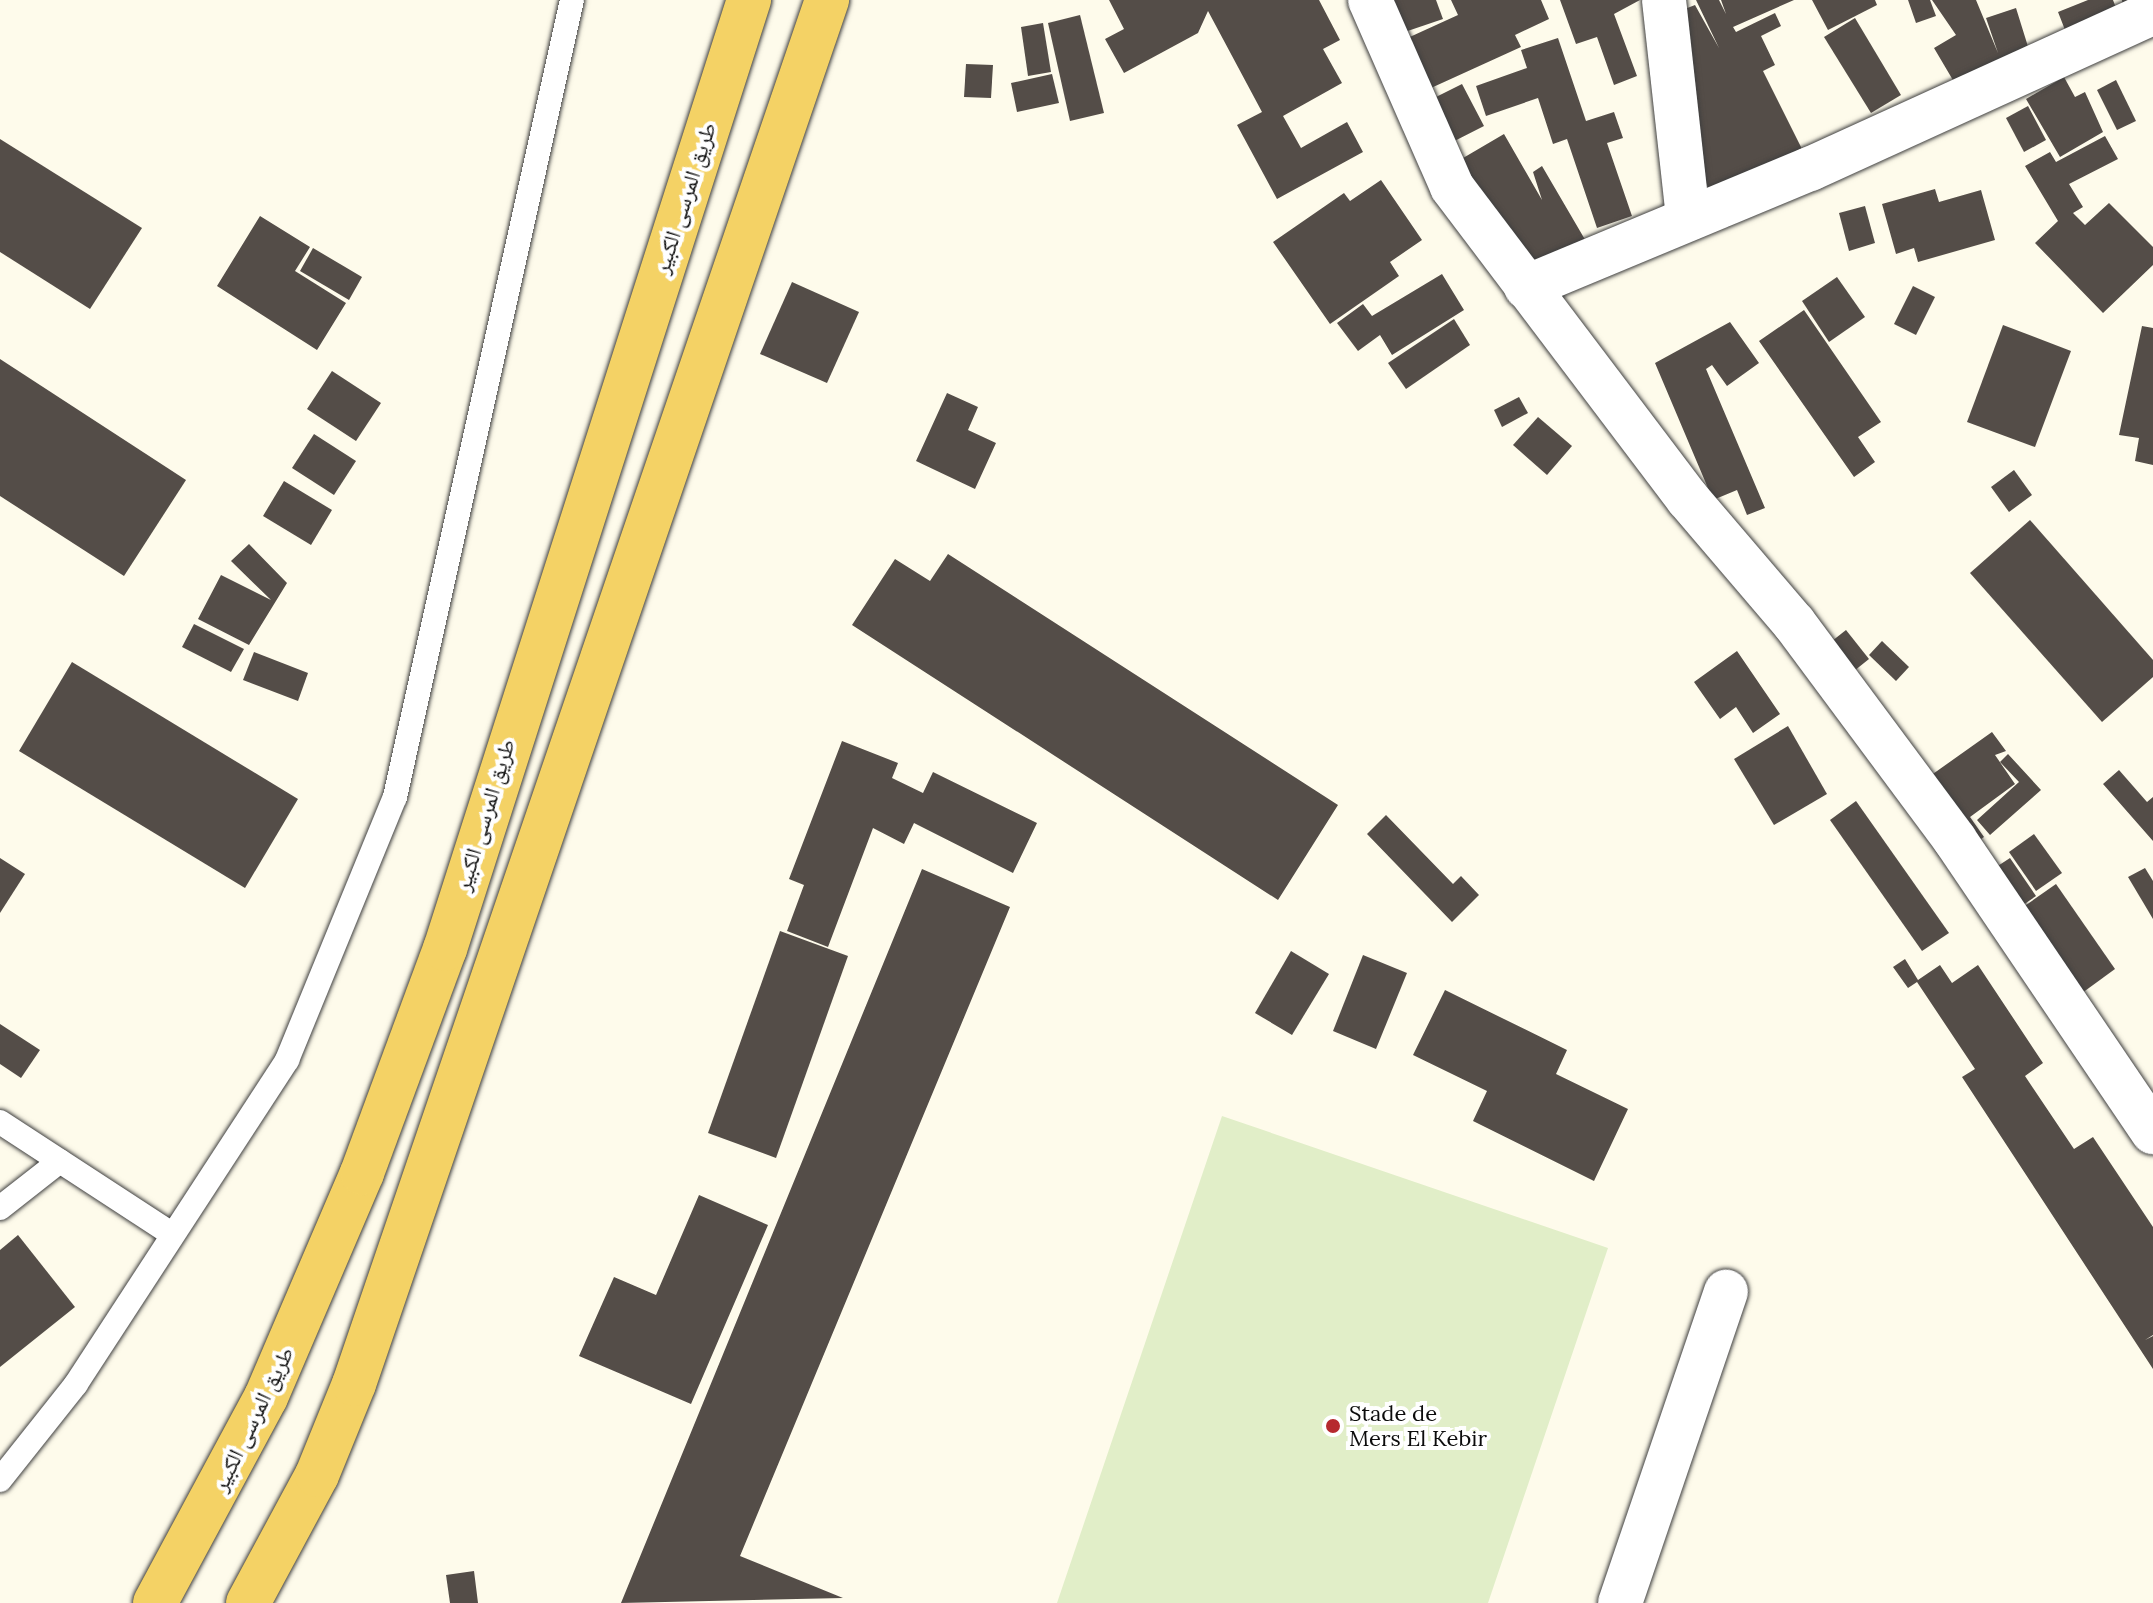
<!DOCTYPE html>
<meta charset="utf-8">
<style>
body{margin:0}
#map{position:relative;width:2153px;height:1603px;overflow:hidden;background:#fefbeb;font-family:Lora,"Noto Naskh Arabic",serif}
div>[style]{position:absolute}
[style*='--x']{left:calc(var(--x)*1px);top:calc(var(--y)*1px);width:calc(var(--w)*1px);rotate:calc(var(--a)*1deg)}
.pitch>*{inset:0;background:#e1eec8}
.building>*{inset:0;background:#544d48}
.roads{filter:drop-shadow(0 0 2px #3f3f3f) drop-shadow(0 0 2px #3f3f3f)}
.service>*{height:24px;margin:-12px;padding:0 12px;transform-origin:12px;border-radius:12px;background:#fff}
.minor>*{height:44px;margin:-22px;padding:0 22px;transform-origin:22px;border-radius:22px;background:#fff}
.primary>*{height:44px;margin:-22px;padding:0 22px;transform-origin:22px;border-radius:22px;background:#f4d265}
.dots>*{width:22px;height:22px;translate:-50% -50%;box-sizing:border-box;border:4px solid #fff;border-radius:50%}
span{translate:-50% -50%;white-space:nowrap;text-align:center;line-height:1.15;-webkit-text-stroke:8px #fff;paint-order:stroke}
.street-label{font-size:22px;color:#0c0c0c}
.poi-label{font-size:22px;color:#0c0c0c}
.left{translate:0 -50%;text-align:left}
</style>
<div id="map">
<div class="pitch">
<i style="clip-path:polygon(1222px 1116px,1608px 1248px,1488px 1603px,1057px 1603px)"></i>
</div>
<div class="building">
<i style="clip-path:polygon(1109px 0,1319px 0,1340px 40px,1323px 49px,1342px 83px,1283px 116px,1301px 148px,1347px 122px,1363px 152px,1277px 199px,1237px 125px,1262px 112px,1208px 11px,1198px 33px,1124px 73px,1105px 39px,1124px 29px)"></i>
<i style="clip-path:polygon(1371px 0,1436px 0,1443px 19px,1384px 39px)"></i>
<i style="clip-path:polygon(1451px 0,1541px 0,1549px 19px,1515px 35px,1521px 47px,1431px 88px,1436px 97px,1462px 84px,1484px 126px,1423px 157px,1390px 46px,1458px 15px)"></i>
<i style="clip-path:polygon(1560px 0,1640px 0,1614px 14px,1637px 76px,1614px 85px,1597px 37px,1576px 44px)"></i>
<i style="clip-path:polygon(1696px 0,1719px 0,1726px 14px,1721px 0,1794px 0,1733px 27px,1736px 32px,1775px 13px,1781px 26px,1761px 36px,1775px 65px,1763px 71px,1818px 181px,1728px 227px,1655px 80px,1667px 16px,1695px 5px,1719px 48px)"></i>
<i style="clip-path:polygon(1812px 0,1875px 0,1877px 5px,1828px 30px)"></i>
<i style="clip-path:polygon(1908px 0,1930px 0,1936px 16px,1916px 23px)"></i>
<i style="clip-path:polygon(1932px 0,1976px 0,1998px 53px,1986px 18px,2016px 8px,2030px 53px,1957px 87px,1934px 48px,1956px 35px)"></i>
<i style="clip-path:polygon(2088px 0,2113px 0,2126px 34px,2122px 0,2146px 0,2150px 35px,2076px 58px,2058px 12px)"></i>
<i style="clip-path:polygon(1080px 15px,1104px 113px,1070px 121px,1048px 23px)"></i>
<i style="clip-path:polygon(1855px 18px,1901px 95px,1871px 113px,1824px 37px)"></i>
<i style="clip-path:polygon(1043px 23px,1051px 72px,1028px 76px,1021px 27px)"></i>
<i style="clip-path:polygon(1558px 38px,1586px 121px,1614px 112px,1623px 138px,1607px 143px,1632px 216px,1597px 228px,1567px 139px,1553px 144px,1538px 98px,1486px 116px,1476px 86px,1527px 68px,1521px 50px)"></i>
<i style="clip-path:polygon(966px 64px,993px 65px,991px 98px,964px 97px)"></i>
<i style="clip-path:polygon(1052px 74px,1059px 103px,1017px 112px,1011px 83px)"></i>
<i style="clip-path:polygon(2064px 77px,2075px 97px,2085px 92px,2103px 132px,2060px 157px,2026px 99px)"></i>
<i style="clip-path:polygon(2116px 80px,2136px 121px,2117px 130px,2097px 90px)"></i>
<i style="clip-path:polygon(2028px 106px,2046px 140px,2024px 152px,2006px 118px)"></i>
<i style="clip-path:polygon(1504px 134px,1542px 200px,1533px 172px,1542px 166px,1587px 243px,1510px 288px,1429px 178px)"></i>
<i style="clip-path:polygon(2105px 136px,2118px 159px,2069px 184px,2083px 207px,2073px 213px,2085px 225px,2109px 203px,2153px 247px,2153px 265px,2103px 313px,2035px 243px,2058px 221px,2025px 166px,2050px 152px,2056px 162px)"></i>
<i style="clip-path:polygon(0 139px,142px 228px,90px 309px,0 252px)"></i>
<i style="clip-path:polygon(1381px 180px,1422px 240px,1390px 262px,1399px 276px,1330px 324px,1273px 242px,1344px 193px,1350px 201px)"></i>
<i style="clip-path:polygon(1935px 189px,1939px 202px,1981px 190px,1995px 240px,1918px 262px,1914px 248px,1896px 254px,1882px 204px)"></i>
<i style="clip-path:polygon(1865px 206px,1875px 243px,1849px 251px,1839px 213px)"></i>
<i style="clip-path:polygon(260px 216px,310px 247px,295px 271px,346px 303px,317px 350px,217px 286px)"></i>
<i style="clip-path:polygon(313px 248px,362px 277px,349px 300px,300px 271px)"></i>
<i style="clip-path:polygon(1442px 274px,1464px 310px,1392px 355px,1380px 335px,1358px 351px,1337px 323px,1363px 304px,1372px 316px)"></i>
<i style="clip-path:polygon(1837px 277px,1865px 317px,1829px 342px,1802px 301px)"></i>
<i style="clip-path:polygon(792px 282px,859px 312px,827px 383px,760px 354px)"></i>
<i style="clip-path:polygon(1913px 286px,1935px 297px,1916px 335px,1894px 324px)"></i>
<i style="clip-path:polygon(1804px 310px,1881px 422px,1858px 437px,1875px 462px,1854px 477px,1759px 341px)"></i>
<i style="clip-path:polygon(1454px 319px,1470px 345px,1406px 389px,1388px 363px)"></i>
<i style="clip-path:polygon(1730px 322px,1759px 363px,1727px 386px,1712px 365px,1706px 369px,1765px 508px,1747px 515px,1737px 490px,1713px 500px,1655px 363px)"></i>
<i style="clip-path:polygon(2003px 325px,2071px 351px,2035px 447px,1967px 422px)"></i>
<i style="clip-path:polygon(2142px 326px,2153px 328px,2153px 465px,2135px 461px,2139px 438px,2119px 435px)"></i>
<i style="clip-path:polygon(0 359px,186px 480px,124px 576px,0 496px)"></i>
<i style="clip-path:polygon(332px 371px,381px 403px,356px 441px,307px 409px)"></i>
<i style="clip-path:polygon(947px 393px,978px 407px,968px 430px,996px 443px,975px 489px,916px 461px)"></i>
<i style="clip-path:polygon(1519px 397px,1528px 413px,1502px 427px,1494px 410px)"></i>
<i style="clip-path:polygon(1538px 417px,1572px 446px,1547px 475px,1513px 445px)"></i>
<i style="clip-path:polygon(314px 434px,356px 461px,334px 495px,292px 468px)"></i>
<i style="clip-path:polygon(2014px 470px,2032px 495px,2009px 512px,1991px 487px)"></i>
<i style="clip-path:polygon(284px 481px,332px 510px,311px 545px,263px 516px)"></i>
<i style="clip-path:polygon(2030px 520px,2153px 660px,2153px 677px,2102px 722px,1970px 573px)"></i>
<i style="clip-path:polygon(249px 544px,287px 583px,249px 645px,198px 619px,221px 575px,271px 600px,231px 561px)"></i>
<i style="clip-path:polygon(948px 554px,1338px 805px,1278px 900px,852px 625px,895px 559px,930px 581px)"></i>
<i style="clip-path:polygon(194px 624px,244px 649px,231px 672px,182px 647px)"></i>
<i style="clip-path:polygon(1846px 630px,1869px 659px,1849px 675px,1827px 645px)"></i>
<i style="clip-path:polygon(1882px 641px,1909px 667px,1896px 681px,1869px 655px)"></i>
<i style="clip-path:polygon(1737px 651px,1780px 714px,1753px 733px,1736px 707px,1720px 719px,1694px 682px)"></i>
<i style="clip-path:polygon(254px 652px,308px 673px,298px 701px,243px 680px)"></i>
<i style="clip-path:polygon(72px 662px,298px 799px,245px 888px,19px 751px)"></i>
<i style="clip-path:polygon(1788px 726px,1827px 794px,1774px 825px,1734px 759px)"></i>
<i style="clip-path:polygon(1992px 732px,2006px 751px,1995px 755px,2015px 784px,1970px 817px,1984px 837px,1946px 863px,1899px 798px)"></i>
<i style="clip-path:polygon(842px 741px,898px 763px,892px 778px,923px 793px,933px 772px,1037px 823px,1013px 873px,914px 823px,904px 844px,873px 828px,828px 947px,787px 931px,804px 885px,789px 879px)"></i>
<i style="clip-path:polygon(2008px 754px,2041px 790px,1990px 835px,1977px 820px,2019px 782px,2000px 762px)"></i>
<i style="clip-path:polygon(2119px 770px,2147px 802px,2153px 797px,2153px 841px,2103px 784px)"></i>
<i style="clip-path:polygon(1856px 801px,1949px 933px,1922px 951px,1830px 820px)"></i>
<i style="clip-path:polygon(1386px 815px,1453px 884px,1461px 876px,1479px 895px,1452px 922px,1367px 834px)"></i>
<i style="clip-path:polygon(2034px 834px,2062px 873px,2036px 891px,2009px 852px)"></i>
<i style="clip-path:polygon(0 858px,25px 874px,0 913px)"></i>
<i style="clip-path:polygon(2010px 858px,2036px 896px,2007px 916px,1981px 877px)"></i>
<i style="clip-path:polygon(2145px 868px,2153px 881px,2153px 919px,2128px 877px)"></i>
<i style="clip-path:polygon(922px 869px,1010px 907px,740px 1556px,843px 1598px,621px 1603px)"></i>
<i style="clip-path:polygon(2056px 884px,2115px 969px,2067px 1004px,2006px 919px)"></i>
<i style="clip-path:polygon(780px 931px,848px 956px,776px 1158px,708px 1133px)"></i>
<i style="clip-path:polygon(1291px 951px,1329px 974px,1292px 1035px,1255px 1013px)"></i>
<i style="clip-path:polygon(1363px 955px,1407px 973px,1376px 1049px,1333px 1031px)"></i>
<i style="clip-path:polygon(1905px 959px,1918px 980px,1940px 965px,1952px 983px,1978px 965px,2043px 1063px,2025px 1076px,2074px 1149px,2093px 1137px,2153px 1227px,2153px 1335px,2145px 1340px,2153px 1336px,2153px 1369px,1962px 1077px,1975px 1069px,1917px 982px,1908px 988px,1893px 967px)"></i>
<i style="clip-path:polygon(1445px 990px,1567px 1050px,1556px 1074px,1628px 1109px,1594px 1181px,1473px 1121px,1487px 1091px,1413px 1055px)"></i>
<i style="clip-path:polygon(0 1024px,40px 1050px,21px 1078px,0 1064px)"></i>
<i style="clip-path:polygon(699px 1195px,768px 1225px,691px 1404px,579px 1356px,614px 1277px,656px 1295px)"></i>
<i style="clip-path:polygon(18px 1235px,75px 1307px,0 1367px,0 1250px)"></i>
<i style="clip-path:polygon(474px 1571px,478px 1603px,450px 1603px,446px 1575px)"></i>
</div>
<div class="roads">
<div class="service">
<i style="--x:0;--y:1122;--w:205;--a:33.1"></i>
<i style="--x:0;--y:1208;--w:76;--a:-38.1"></i>
<i style="--x:0;--y:1480;--w:122;--a:-51.6"></i>
<i style="--x:76;--y:1384;--w:387;--a:-56.9"></i>
<i style="--x:287;--y:1060;--w:284;--a:-67.7"></i>
<i style="--x:395;--y:797;--w:816;--a:-77.48"></i>
</div>
<div class="minor">
<i style="--x:1370;--y:0;--w:204;--a:66.3"></i>
<i style="--x:1452;--y:187;--w:391;--a:52.9"></i>
<i style="--x:1688;--y:499;--w:163;--a:49.5"></i>
<i style="--x:1794;--y:623;--w:270;--a:53.4"></i>
<i style="--x:1955;--y:840;--w:353;--a:55.9"></i>
<i style="--x:1664;--y:0;--w:220;--a:83.7"></i>
<i style="--x:1526;--y:287;--w:308;--a:-22.6"></i>
<i style="--x:1810;--y:169;--w:377;--a:-24.5"></i>
<i style="--x:1620;--y:1603;--w:329;--a:-71.2"></i>
</div>
<div class="primary">
<i style="--x:155;--y:1603;--w:234;--a:-61.7"></i>
<i style="--x:266;--y:1397;--w:244;--a:-66.8"></i>
<i style="--x:362;--y:1173;--w:239;--a:-69.7"></i>
<i style="--x:445;--y:949;--w:997;--a:-72.24"></i>
<i style="--x:248;--y:1603;--w:145;--a:-61.7"></i>
<i style="--x:317;--y:1475;--w:98;--a:-67.9"></i>
<i style="--x:354;--y:1384;--w:1463;--a:-71.13"></i>
</div>
</div>
<div class="dots">
<i style="left:1333px;top:1426px;background:#b6292e"></i>
</div>
<div class="street-label">
<span style="left:685px;top:198px;rotate:-72deg">طريق المرسى الكبير</span>
<span style="left:485px;top:815px;rotate:-73deg">طريق المرسى الكبير</span>
<span style="left:253px;top:1419px;rotate:-64deg">طريق المرسى الكبير</span>
</div>
<div class="poi-label">
<span class="left" style="left:1349px;top:1426px">Stade de<br>Mers El Kebir</span>
</div>
</div>
